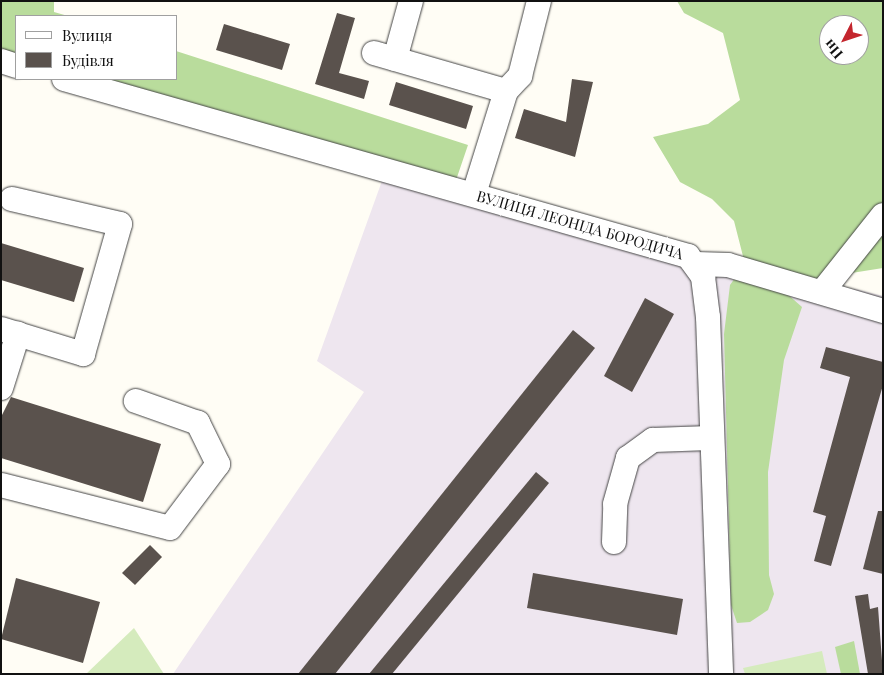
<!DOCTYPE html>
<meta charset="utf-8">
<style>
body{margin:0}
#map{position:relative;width:884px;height:675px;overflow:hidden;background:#fffdf5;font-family:"Playfair Display",serif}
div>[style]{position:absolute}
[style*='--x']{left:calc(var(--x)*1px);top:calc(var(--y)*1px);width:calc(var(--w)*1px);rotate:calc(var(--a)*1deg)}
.industrial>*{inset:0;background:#eee6ef}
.green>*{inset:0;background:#d5ebbd}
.forest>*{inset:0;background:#b9dc9c}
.building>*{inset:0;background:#5a524d}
.roads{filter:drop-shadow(0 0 1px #444) drop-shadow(0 0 1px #444)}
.minor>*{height:24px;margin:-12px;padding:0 12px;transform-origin:12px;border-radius:12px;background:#fff}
span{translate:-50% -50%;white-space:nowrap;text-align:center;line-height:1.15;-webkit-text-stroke:5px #fff;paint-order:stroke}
.street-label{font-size:15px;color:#111}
.frame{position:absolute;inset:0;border:2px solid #111;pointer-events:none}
.legend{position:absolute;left:15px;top:15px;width:162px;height:65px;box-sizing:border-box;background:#fff;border:1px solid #a0a0a0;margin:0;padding:6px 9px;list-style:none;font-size:15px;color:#111}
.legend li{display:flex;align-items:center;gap:10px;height:25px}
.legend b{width:25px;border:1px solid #a0a0a0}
.north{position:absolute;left:819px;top:15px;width:50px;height:50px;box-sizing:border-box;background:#fff;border:1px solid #a0a0a0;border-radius:50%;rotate:229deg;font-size:14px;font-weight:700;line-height:20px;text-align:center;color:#111}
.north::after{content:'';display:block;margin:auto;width:18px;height:22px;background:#c4262e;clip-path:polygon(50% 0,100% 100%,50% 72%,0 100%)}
</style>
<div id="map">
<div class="industrial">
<i style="clip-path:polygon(387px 167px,696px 264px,822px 292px,855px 289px,883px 296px,883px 674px,173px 674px,364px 392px,317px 361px)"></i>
</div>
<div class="green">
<i style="clip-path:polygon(134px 628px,164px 674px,86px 674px)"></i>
<i style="clip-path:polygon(822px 651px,827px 674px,745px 674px,743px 668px)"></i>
</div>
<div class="forest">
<i style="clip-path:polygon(1px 1px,54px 1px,54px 12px,68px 16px,16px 16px,16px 66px,1px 61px)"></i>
<i style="clip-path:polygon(evenodd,677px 1px,883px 1px,883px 201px,821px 279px,801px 276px,785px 292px,802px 307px,784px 360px,768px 472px,769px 575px,774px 594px,768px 610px,750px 622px,737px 623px,731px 605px,724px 334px,730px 285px,745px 264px,734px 221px,712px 199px,680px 182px,653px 137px,708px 124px,740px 100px,723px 33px,684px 13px,677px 1px,829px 25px,859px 25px,859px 55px,829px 55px,829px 25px)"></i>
<i style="clip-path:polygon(176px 51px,468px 145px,453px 189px,64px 79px,176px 79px)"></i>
<i style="clip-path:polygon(883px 223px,883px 268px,839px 275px)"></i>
<i style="clip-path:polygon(854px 641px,860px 674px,841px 674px,835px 647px)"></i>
</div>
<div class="building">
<i style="clip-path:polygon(337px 13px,355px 18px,339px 73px,369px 81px,364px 99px,315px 84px)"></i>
<i style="clip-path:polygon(224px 24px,290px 44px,282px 70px,216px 50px)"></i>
<i style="clip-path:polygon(572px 79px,593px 82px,575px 157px,515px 138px,524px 109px,566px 122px)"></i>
<i style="clip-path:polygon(396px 82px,473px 106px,466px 129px,389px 105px)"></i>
<i style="clip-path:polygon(1px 243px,84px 268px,74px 302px,1px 280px)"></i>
<i style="clip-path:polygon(645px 298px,674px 314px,632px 392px,604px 376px)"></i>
<i style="clip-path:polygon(573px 330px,595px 348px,335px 674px,298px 674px)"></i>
<i style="clip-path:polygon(826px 347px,883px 362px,883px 385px,831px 566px,814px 561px,826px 516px,813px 512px,850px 377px,820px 368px)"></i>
<i style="clip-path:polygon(11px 397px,161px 444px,143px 502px,1px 458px,1px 417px)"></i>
<i style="clip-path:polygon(536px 472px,549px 483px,392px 674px,369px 674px)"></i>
<i style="clip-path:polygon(878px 511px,883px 511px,883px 574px,863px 569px)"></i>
<i style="clip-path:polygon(150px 545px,162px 557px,135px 585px,122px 573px)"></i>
<i style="clip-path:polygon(533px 573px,683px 599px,677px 635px,527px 608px)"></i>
<i style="clip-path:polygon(16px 578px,100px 602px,83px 663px,1px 639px)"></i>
<i style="clip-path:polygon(868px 594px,870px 609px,878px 607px,883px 674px,868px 674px,855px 596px)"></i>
</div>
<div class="roads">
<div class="minor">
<i style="--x:374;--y:53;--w:137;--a:16.1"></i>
<i style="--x:506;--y:91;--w:108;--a:107.3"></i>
<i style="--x:395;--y:59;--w:60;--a:-74.6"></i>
<i style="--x:1;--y:61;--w:16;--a:18"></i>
<i style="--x:64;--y:79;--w:649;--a:15.84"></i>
<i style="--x:688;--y:256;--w:26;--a:54"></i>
<i style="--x:703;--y:277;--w:40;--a:82.9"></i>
<i style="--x:708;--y:317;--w:357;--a:87.9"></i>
<i style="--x:506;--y:91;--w:21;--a:-47"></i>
<i style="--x:520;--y:76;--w:77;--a:-75.8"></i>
<i style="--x:696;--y:264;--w:32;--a:2"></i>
<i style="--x:728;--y:265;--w:162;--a:16.5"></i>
<i style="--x:822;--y:292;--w:98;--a:-51.6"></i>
<i style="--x:1;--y:329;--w:86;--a:17"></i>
<i style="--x:83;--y:354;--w:135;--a:-74.1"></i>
<i style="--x:120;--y:224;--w:111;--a:-167"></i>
<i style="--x:1;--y:388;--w:57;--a:-72.5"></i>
<i style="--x:1;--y:485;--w:174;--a:14.3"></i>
<i style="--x:170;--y:528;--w:80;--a:-53.1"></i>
<i style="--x:218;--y:464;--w:46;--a:-116"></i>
<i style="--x:198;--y:423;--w:66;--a:-160.5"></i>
<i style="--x:614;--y:542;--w:38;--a:-88"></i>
<i style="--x:615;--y:504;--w:48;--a:-74.2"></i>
<i style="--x:628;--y:458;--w:31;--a:-36"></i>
<i style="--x:653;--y:440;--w:57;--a:-2"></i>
</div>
</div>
<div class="street-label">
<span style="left:580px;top:225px;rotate:16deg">ВУЛИЦЯ ЛЕОНІДА БОРОДИЧА</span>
</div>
<div class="frame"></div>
<ul class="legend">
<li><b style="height:6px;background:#fff"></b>Вулиця</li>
<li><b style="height:14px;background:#5a524d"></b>Будівля</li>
</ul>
<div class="north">Пн</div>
</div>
